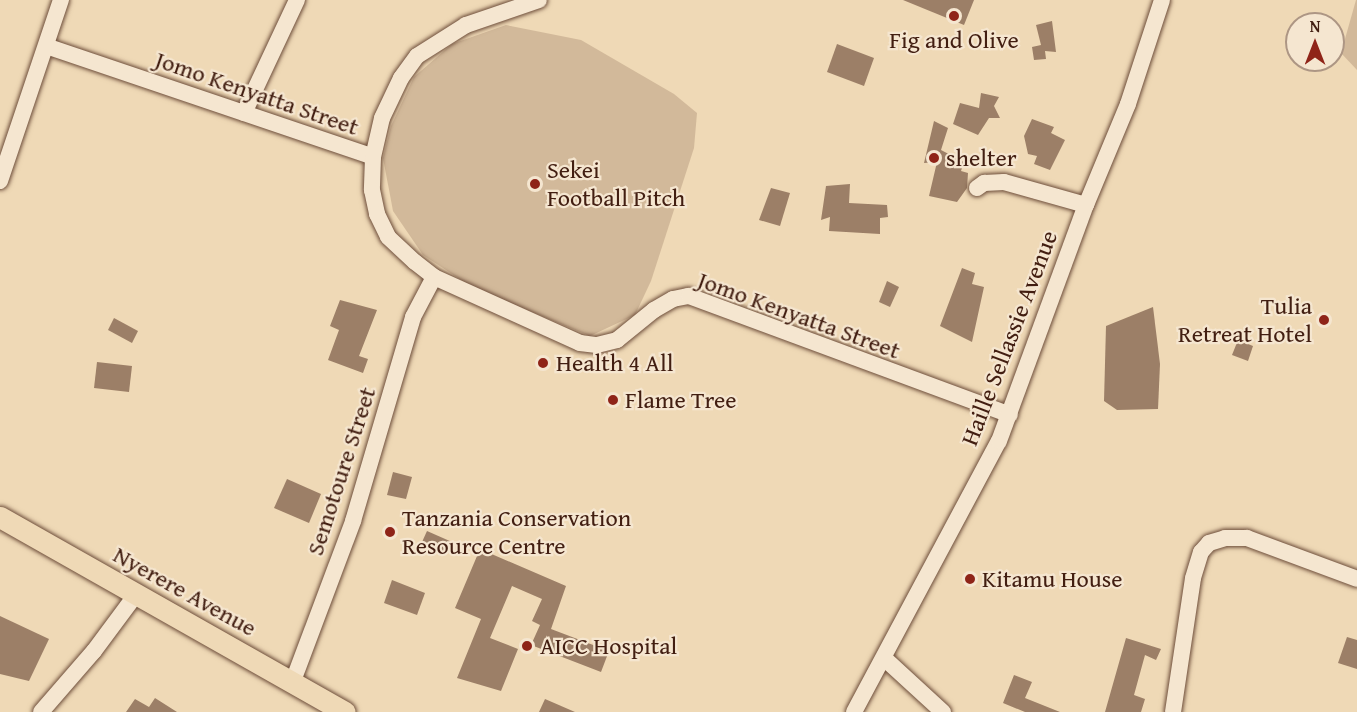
<!DOCTYPE html>
<style>
body{margin:0}
#map{position:relative;width:1357px;height:712px;overflow:hidden;background:#efd9b6;font-family:"Gentium Book Plus",serif}
div>[style]{position:absolute}
[style*='--x']{left:calc(var(--x)*1px);top:calc(var(--y)*1px);width:calc(var(--w)*1px);rotate:calc(var(--a)*1deg)}
.green>*{inset:0;background:#d2b99a}
.building>*{inset:0;background:#9c7f67}
.roads{filter:drop-shadow(0 0 2px #6d4d3a) drop-shadow(0 0 2px #6d4d3a)}
.minor>*{height:16px;margin:-8px;padding:0 8px;transform-origin:8px;border-radius:8px;background:#f5e6d0}
.major>*{height:21px;margin:-10.5px;padding:0 10.5px;transform-origin:10.5px;border-radius:10.5px;background:#efd9b6}
.dots>*{width:16px;height:16px;translate:-50% -50%;box-sizing:border-box;border:3px solid #f5e6d0;border-radius:50%}
span{translate:-50% -50%;white-space:nowrap;text-align:center;line-height:1.15;-webkit-text-stroke:4.5px #f5e6d0;paint-order:stroke}
.poi-label{font-size:24px;color:#421e11}
.left{translate:0 -50%;text-align:left}
.right{translate:-100% -50%;text-align:right}
.street-label{font-size:24px;color:#421e11}
.north{position:absolute;left:1285px;top:12px;width:60px;height:60px;box-sizing:border-box;background:#f5e6d0;border:2px solid #ad9684;border-radius:50%;rotate:0deg;font-size:16px;font-weight:700;line-height:24px;text-align:center;color:#421e11}
.north::after{content:'';display:block;margin:auto;width:21px;height:27px;background:#8f2418;clip-path:polygon(50% 0,100% 100%,50% 72%,0 100%)}
</style>
<div id="map">
<div class="green">
<i style="clip-path:polygon(1356px 0,1357px 0,1357px 70px,1341px 53px)"></i>
<i style="clip-path:polygon(506px 25px,581px 40px,674px 94px,697px 113px,694px 148px,651px 281px,635px 315px,590px 336px,472px 287px,423px 255px,393px 211px,383px 158px,391px 126px,414px 77px,452px 44px)"></i>
</div>
<div class="building">
<i style="clip-path:polygon(903px 0,974px 0,964px 25px)"></i>
<i style="clip-path:polygon(1052px 21px,1056px 52px,1045px 51px,1046px 59px,1034px 60px,1032px 47px,1041px 45px,1036px 25px)"></i>
<i style="clip-path:polygon(837px 44px,874px 58px,864px 86px,827px 72px)"></i>
<i style="clip-path:polygon(981px 93px,999px 97px,994px 106px,1000px 118px,989px 118px,978px 135px,953px 124px,960px 103px,979px 108px)"></i>
<i style="clip-path:polygon(1032px 119px,1054px 127px,1051px 133px,1065px 140px,1050px 170px,1034px 164px,1037px 156px,1028px 154px,1024px 136px)"></i>
<i style="clip-path:polygon(934px 121px,948px 128px,941px 150px,964px 162px,961px 171px,968px 173px,967px 188px,957px 202px,929px 196px,937px 162px,924px 163px)"></i>
<i style="clip-path:polygon(850px 184px,849px 203px,887px 205px,888px 217px,880px 218px,880px 234px,829px 231px,830px 217px,821px 220px,826px 186px)"></i>
<i style="clip-path:polygon(771px 188px,790px 193px,780px 226px,759px 220px)"></i>
<i style="clip-path:polygon(962px 268px,975px 273px,972px 284px,984px 287px,972px 342px,940px 326px)"></i>
<i style="clip-path:polygon(887px 281px,899px 287px,890px 307px,879px 302px)"></i>
<i style="clip-path:polygon(340px 300px,377px 310px,359px 356px,368px 359px,363px 373px,328px 360px,339px 330px,330px 326px)"></i>
<i style="clip-path:polygon(1153px 307px,1160px 364px,1158px 409px,1117px 410px,1104px 401px,1106px 326px)"></i>
<i style="clip-path:polygon(114px 318px,138px 331px,132px 343px,108px 330px)"></i>
<i style="clip-path:polygon(1238px 340px,1253px 346px,1248px 361px,1232px 355px)"></i>
<i style="clip-path:polygon(97px 362px,132px 366px,129px 392px,94px 388px)"></i>
<i style="clip-path:polygon(393px 472px,412px 477px,406px 499px,387px 495px)"></i>
<i style="clip-path:polygon(287px 479px,321px 494px,309px 523px,274px 508px)"></i>
<i style="clip-path:polygon(427px 531px,452px 542px,446px 553px,422px 542px)"></i>
<i style="clip-path:polygon(480px 549px,566px 586px,551px 629px,609px 651px,601px 672px,531px 645px,540px 625px,532px 621px,542px 599px,512px 586px,490px 638px,518px 649px,501px 691px,457px 678px,481px 619px,455px 608px)"></i>
<i style="clip-path:polygon(392px 580px,425px 593px,417px 615px,384px 603px)"></i>
<i style="clip-path:polygon(0 616px,49px 639px,29px 681px,0 674px)"></i>
<i style="clip-path:polygon(1347px 637px,1357px 640px,1357px 669px,1338px 663px)"></i>
<i style="clip-path:polygon(1126px 638px,1161px 649px,1156px 660px,1145px 655px,1134px 695px,1145px 699px,1141px 712px,1105px 712px)"></i>
<i style="clip-path:polygon(1014px 675px,1032px 682px,1025px 698px,1060px 712px,1025px 712px,1003px 703px)"></i>
<i style="clip-path:polygon(155px 698px,177px 712px,126px 712px,135px 699px,149px 707px)"></i>
<i style="clip-path:polygon(545px 699px,575px 712px,539px 712px)"></i>
</div>
<div class="roads">
<div class="minor">
<i style="--x:46;--y:46;--w:345;--a:18.7"></i>
<i style="--x:373;--y:157;--w:33;--a:92"></i>
<i style="--x:372;--y:190;--w:25;--a:78"></i>
<i style="--x:377;--y:214;--w:25;--a:64"></i>
<i style="--x:388;--y:237;--w:37;--a:43"></i>
<i style="--x:415;--y:262;--w:24;--a:38"></i>
<i style="--x:434;--y:277;--w:160;--a:24.3"></i>
<i style="--x:580;--y:343;--w:17;--a:7"></i>
<i style="--x:597;--y:345;--w:21;--a:-14"></i>
<i style="--x:617;--y:340;--w:48;--a:-39"></i>
<i style="--x:654;--y:310;--w:22;--a:-30"></i>
<i style="--x:673;--y:299;--w:16;--a:-11"></i>
<i style="--x:689;--y:296;--w:342;--a:20.3"></i>
<i style="--x:244;--y:113;--w:125;--a:-64.9"></i>
<i style="--x:373;--y:157;--w:40;--a:-77"></i>
<i style="--x:382;--y:118;--w:44;--a:-64.6"></i>
<i style="--x:401;--y:78;--w:27;--a:-54"></i>
<i style="--x:417;--y:56;--w:58;--a:-32.3"></i>
<i style="--x:466;--y:25;--w:77;--a:-18.9"></i>
<i style="--x:0;--y:181;--w:191;--a:-71.4"></i>
<i style="--x:977;--y:188;--w:9;--a:-36"></i>
<i style="--x:984;--y:183;--w:20;--a:-3"></i>
<i style="--x:1004;--y:182;--w:85;--a:15.7"></i>
<i style="--x:884;--y:658;--w:80;--a:42.5"></i>
<i style="--x:293;--y:681;--w:171;--a:-69.4"></i>
<i style="--x:353;--y:521;--w:213;--a:-73.6"></i>
<i style="--x:413;--y:317;--w:45;--a:-62.3"></i>
<i style="--x:41;--y:712;--w:81;--a:-49"></i>
<i style="--x:94;--y:651;--w:72;--a:-53.4"></i>
<i style="--x:854;--y:712;--w:307;--a:-61.9"></i>
<i style="--x:999;--y:441;--w:252;--a:-69.8"></i>
<i style="--x:1086;--y:205;--w:109;--a:-67.4"></i>
<i style="--x:1128;--y:104;--w:109;--a:-71.9"></i>
<i style="--x:1173;--y:712;--w:135;--a:-81.5"></i>
<i style="--x:1193;--y:578;--w:27;--a:-73"></i>
<i style="--x:1201;--y:552;--w:12;--a:-48"></i>
<i style="--x:1209;--y:543;--w:17;--a:-17"></i>
<i style="--x:1225;--y:538;--w:22;--a:0"></i>
<i style="--x:1247;--y:538;--w:117;--a:20.4"></i>
</div>
<div class="major">
<i style="--x:0;--y:517;--w:396;--a:29.5"></i>
</div>
</div>
<div class="dots">
<i style="left:954px;top:16px;background:#8f2418"></i>
<i style="left:934px;top:158px;background:#8f2418"></i>
<i style="left:535px;top:184px;background:#8f2418"></i>
<i style="left:1324px;top:320px;background:#8f2418"></i>
<i style="left:543px;top:363px;background:#8f2418"></i>
<i style="left:613px;top:400px;background:#8f2418"></i>
<i style="left:390px;top:532px;background:#8f2418"></i>
<i style="left:970px;top:579px;background:#8f2418"></i>
<i style="left:527px;top:646px;background:#8f2418"></i>
</div>
<div class="poi-label">
<span style="left:954px;top:40px">Fig and Olive</span>
<span class="left" style="left:946px;top:158px">shelter</span>
<span class="left" style="left:547px;top:184px">Sekei<br>Football Pitch</span>
<span class="right" style="left:1312px;top:320px">Tulia<br>Retreat Hotel</span>
<span class="left" style="left:556px;top:363px">Health 4 All</span>
<span class="left" style="left:625px;top:400px">Flame Tree</span>
<span class="left" style="left:402px;top:532px">Tanzania Conservation<br>Resource Centre</span>
<span class="left" style="left:982px;top:579px">Kitamu House</span>
<span class="left" style="left:540px;top:646px">AICC Hospital</span>
</div>
<div class="street-label">
<span style="left:257px;top:93px;rotate:19deg">Jomo Kenyatta Street</span>
<span style="left:799px;top:315px;rotate:20deg">Jomo Kenyatta Street</span>
<span style="left:1009px;top:338px;rotate:-69deg">Haille Sellassie Avenue</span>
<span style="left:341px;top:471px;rotate:-72deg">Semotoure Street</span>
<span style="left:185px;top:591px;rotate:29deg">Nyerere Avenue</span>
</div>
<div class="north">N</div>
</div>
